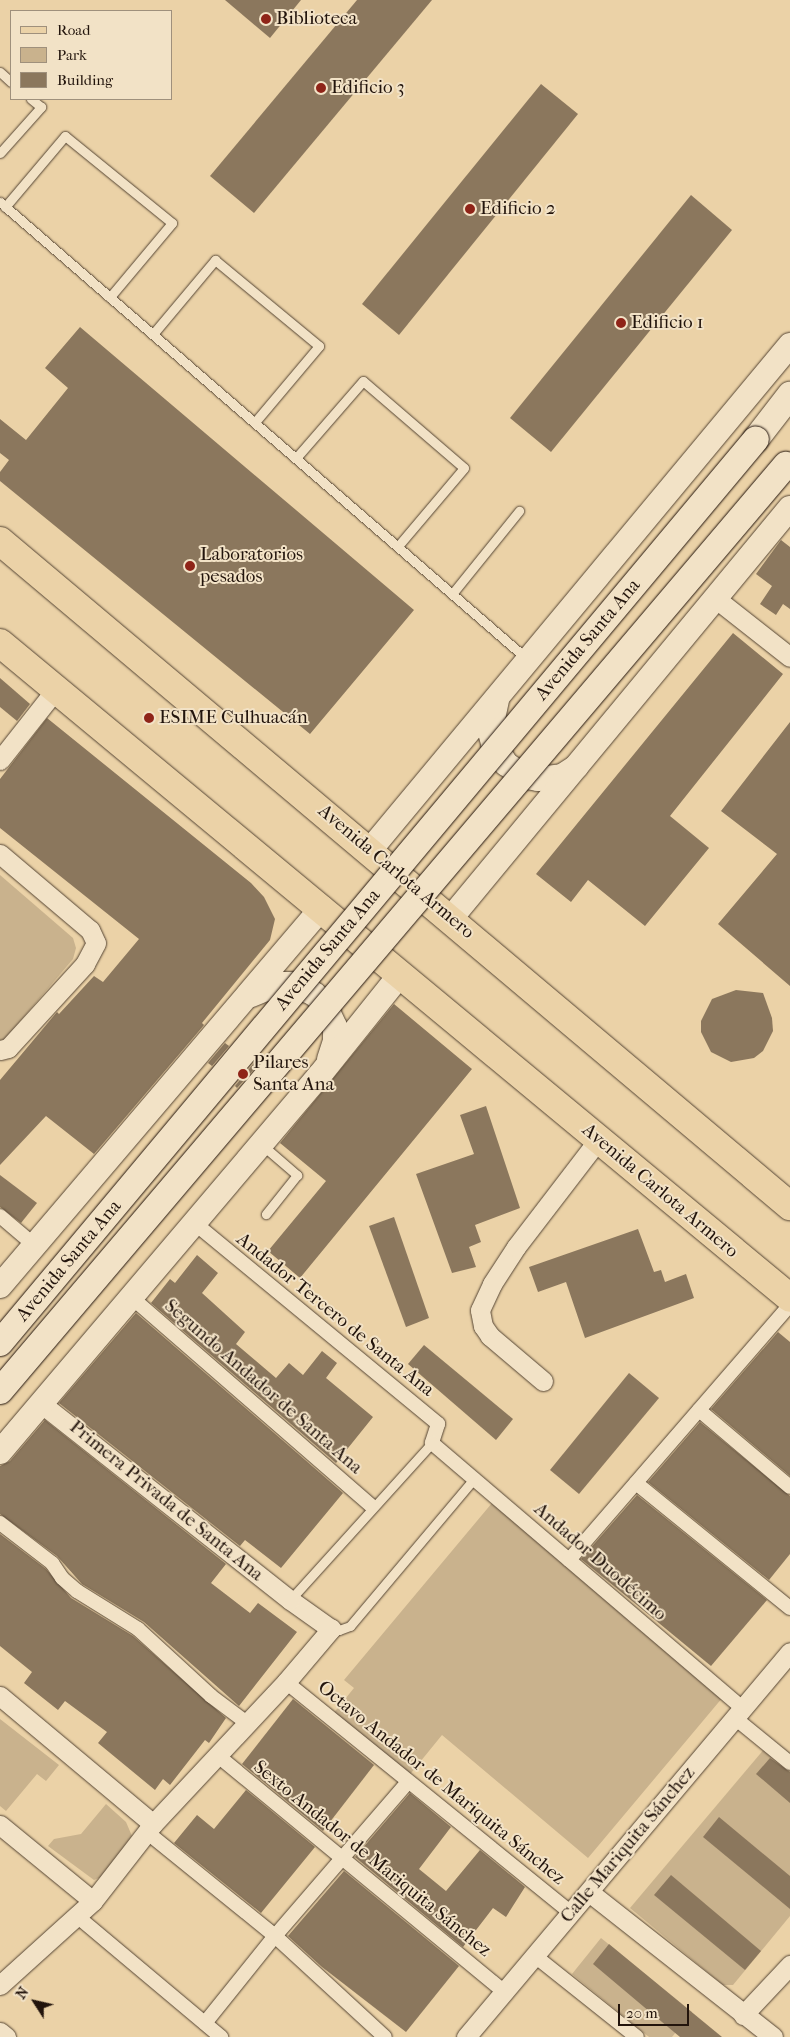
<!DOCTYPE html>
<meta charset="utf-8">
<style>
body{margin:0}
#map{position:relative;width:790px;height:2037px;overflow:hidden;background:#ebd2a7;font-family:"IM FELL French Canon",serif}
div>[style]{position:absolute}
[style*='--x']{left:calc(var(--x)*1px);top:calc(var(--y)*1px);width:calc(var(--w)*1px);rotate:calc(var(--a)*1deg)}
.green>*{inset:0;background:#c9b28d}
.building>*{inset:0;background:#8b775d}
.roads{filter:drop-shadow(0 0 1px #544433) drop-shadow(0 0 1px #544433)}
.service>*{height:9px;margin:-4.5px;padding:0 4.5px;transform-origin:4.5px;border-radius:4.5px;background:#f2e2c6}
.pedestrian>*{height:14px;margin:-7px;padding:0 7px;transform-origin:7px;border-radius:7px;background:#f2e2c6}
.minor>*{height:19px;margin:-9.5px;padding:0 9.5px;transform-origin:9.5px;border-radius:9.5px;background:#f2e2c6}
.tertiary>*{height:24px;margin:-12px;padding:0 12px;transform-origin:12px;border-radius:12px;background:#f2e2c6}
.secondary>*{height:26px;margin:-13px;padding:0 13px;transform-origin:13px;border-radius:13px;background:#f2e2c6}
.primary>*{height:28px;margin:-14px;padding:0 14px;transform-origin:14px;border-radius:14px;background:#ebd2a7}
.bridges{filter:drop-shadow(0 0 1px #22140c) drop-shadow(0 0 1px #22140c)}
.secondary-bridge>*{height:26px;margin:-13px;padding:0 13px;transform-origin:13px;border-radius:13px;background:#f2e2c6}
.dots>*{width:14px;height:14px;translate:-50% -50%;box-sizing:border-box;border:2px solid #f2e2c6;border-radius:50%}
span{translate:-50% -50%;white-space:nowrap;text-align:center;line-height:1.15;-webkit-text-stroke:4px #f2e2c6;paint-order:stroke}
.poi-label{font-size:19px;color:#22140c}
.left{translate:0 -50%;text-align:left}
.street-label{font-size:19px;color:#22140c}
.legend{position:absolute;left:10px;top:10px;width:162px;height:90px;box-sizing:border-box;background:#f2e2c6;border:1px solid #9f907c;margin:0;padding:6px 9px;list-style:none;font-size:15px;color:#22140c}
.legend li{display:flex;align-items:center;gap:10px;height:25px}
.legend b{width:25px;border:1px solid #9f907c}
.north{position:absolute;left:10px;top:1977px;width:50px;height:50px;-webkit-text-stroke:4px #f2e2c6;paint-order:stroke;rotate:305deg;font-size:14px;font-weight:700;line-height:20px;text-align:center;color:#22140c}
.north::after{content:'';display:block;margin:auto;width:18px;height:22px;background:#22140c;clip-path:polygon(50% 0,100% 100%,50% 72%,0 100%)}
.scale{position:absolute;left:618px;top:2004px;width:71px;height:22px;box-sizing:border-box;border:2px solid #22140c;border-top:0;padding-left:6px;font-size:15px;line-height:18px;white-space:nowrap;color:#22140c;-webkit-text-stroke:4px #f2e2c6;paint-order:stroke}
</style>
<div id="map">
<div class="green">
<i style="clip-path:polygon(0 875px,73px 938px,76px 948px,73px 959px,5px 1039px,0 1040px)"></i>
<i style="clip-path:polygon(492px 1503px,723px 1697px,588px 1858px,442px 1735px,407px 1778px,332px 1715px,354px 1688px,344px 1680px)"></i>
<i style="clip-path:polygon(0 1719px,59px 1765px,46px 1781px,37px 1774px,6px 1811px,0 1806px)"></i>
<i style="clip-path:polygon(765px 1748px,790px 1769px,790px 1916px,733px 1985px,723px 1985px,630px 1908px)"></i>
<i style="clip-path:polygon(106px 1804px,126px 1822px,132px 1836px,101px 1877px,94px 1880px,48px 1846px,54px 1839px,81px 1834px)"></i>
<i style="clip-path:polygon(601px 1938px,692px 2012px,672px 2037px,649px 2037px,572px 1974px)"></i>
</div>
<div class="building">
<i style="clip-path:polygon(225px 0,301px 0,270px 38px)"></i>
<i style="clip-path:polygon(357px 0,432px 0,254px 213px,210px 176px)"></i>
<i style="clip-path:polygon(541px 84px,578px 114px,399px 335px,362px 304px)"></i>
<i style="clip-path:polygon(691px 195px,732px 230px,551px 452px,510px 418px)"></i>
<i style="clip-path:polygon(80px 327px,414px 610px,310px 734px,0 481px,0 472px,9px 460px,0 453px,0 419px,26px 440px,68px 388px,45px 368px)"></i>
<i style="clip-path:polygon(781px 540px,790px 547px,790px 609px,783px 604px,776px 615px,760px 604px,772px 586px,756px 574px)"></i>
<i style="clip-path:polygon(733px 633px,783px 674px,670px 816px,709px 848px,645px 926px,588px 880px,571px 902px,536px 874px)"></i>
<i style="clip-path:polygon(0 678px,30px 704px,17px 721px,0 707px)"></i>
<i style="clip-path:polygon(47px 718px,251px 883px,264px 897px,275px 919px,270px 940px,202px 1023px,204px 1025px,94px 1154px,46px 1116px,0 1165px,0 1080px,57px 1012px,59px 1014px,94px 976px,103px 982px,139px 939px,0 828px,0 779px)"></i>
<i style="clip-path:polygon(790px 722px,790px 986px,718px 924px,777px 854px,721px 811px)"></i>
<i style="clip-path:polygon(736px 990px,763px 993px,772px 1018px,773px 1031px,763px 1051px,754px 1058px,731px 1062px,711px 1052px,701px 1032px,701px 1021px,712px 999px)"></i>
<i style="clip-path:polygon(394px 1004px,472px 1069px,300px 1278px,268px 1251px,326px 1181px,280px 1143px)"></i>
<i style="clip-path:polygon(225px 1043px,229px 1046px,212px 1066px,208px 1063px)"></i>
<i style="clip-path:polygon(258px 1058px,261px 1061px,237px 1088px,235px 1086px)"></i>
<i style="clip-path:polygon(486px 1106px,520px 1208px,475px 1225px,481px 1242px,469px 1247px,476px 1267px,452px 1273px,416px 1174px,474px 1154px,460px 1115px)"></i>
<i style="clip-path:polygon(0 1175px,37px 1203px,21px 1223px,0 1207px)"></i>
<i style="clip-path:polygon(394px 1217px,429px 1318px,406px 1327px,369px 1226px)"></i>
<i style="clip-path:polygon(638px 1229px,654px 1272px,661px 1270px,665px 1282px,686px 1274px,694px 1298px,585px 1338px,566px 1282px,538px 1292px,529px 1267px)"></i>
<i style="clip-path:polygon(197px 1255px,218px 1273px,202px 1293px,245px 1332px,236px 1344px,276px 1378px,289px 1363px,303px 1375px,322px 1351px,337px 1363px,326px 1378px,373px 1417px,336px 1463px,151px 1303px,170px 1279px,175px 1283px)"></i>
<i style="clip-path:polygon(136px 1313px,343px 1493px,281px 1568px,245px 1540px,240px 1546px,59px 1403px)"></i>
<i style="clip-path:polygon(778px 1332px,790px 1342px,790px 1476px,711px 1409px)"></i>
<i style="clip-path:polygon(424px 1345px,513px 1419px,496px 1440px,408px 1364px)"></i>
<i style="clip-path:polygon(629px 1373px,659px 1398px,579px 1494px,550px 1470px)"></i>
<i style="clip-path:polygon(45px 1420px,226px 1564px,211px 1583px,250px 1613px,258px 1603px,297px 1632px,239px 1706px,144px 1622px,82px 1584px,57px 1556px,0 1514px,0 1466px,10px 1461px)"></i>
<i style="clip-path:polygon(700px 1422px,790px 1496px,790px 1554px,769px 1580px,648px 1482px)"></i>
<i style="clip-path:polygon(637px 1495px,767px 1600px,711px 1666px,581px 1559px)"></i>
<i style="clip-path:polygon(0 1534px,46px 1569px,71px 1598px,133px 1636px,226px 1718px,209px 1743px,205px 1740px,170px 1785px,163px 1779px,155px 1790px,98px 1743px,107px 1732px,65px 1701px,58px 1710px,24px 1683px,32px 1672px,0 1646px)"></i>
<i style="clip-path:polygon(293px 1699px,374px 1765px,323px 1831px,242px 1764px)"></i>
<i style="clip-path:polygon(770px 1758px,790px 1772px,790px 1803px,756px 1774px)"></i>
<i style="clip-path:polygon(246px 1790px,315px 1847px,261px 1913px,174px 1843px,197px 1815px,214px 1829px)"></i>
<i style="clip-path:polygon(410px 1793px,451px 1827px,419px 1869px,446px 1891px,480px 1850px,525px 1887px,506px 1917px,493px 1908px,463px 1947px,355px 1857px)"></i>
<i style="clip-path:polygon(719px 1817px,790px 1876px,790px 1909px,703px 1837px)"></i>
<i style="clip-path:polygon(344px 1871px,459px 1966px,406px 2032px,322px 1967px,288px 1936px)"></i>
<i style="clip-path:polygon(671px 1875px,761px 1951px,745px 1970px,654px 1895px)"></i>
<i style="clip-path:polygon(609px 1944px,722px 2037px,680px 2037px,650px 2012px,593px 1964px)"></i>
</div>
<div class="roads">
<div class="service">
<i style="--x:0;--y:72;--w:15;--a:42"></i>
<i style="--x:0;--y:153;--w:62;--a:-48.3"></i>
<i style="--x:41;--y:107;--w:13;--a:-141"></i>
<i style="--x:0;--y:202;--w:698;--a:40.93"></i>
<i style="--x:5;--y:207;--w:93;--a:-49.8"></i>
<i style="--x:65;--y:136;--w:138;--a:39.1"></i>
<i style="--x:172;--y:223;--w:97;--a:130"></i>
<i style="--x:153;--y:334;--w:97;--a:-50"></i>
<i style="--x:215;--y:260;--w:135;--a:39.6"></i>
<i style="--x:319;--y:346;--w:99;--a:130.1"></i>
<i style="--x:296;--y:458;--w:102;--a:-49"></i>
<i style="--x:363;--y:381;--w:133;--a:40.7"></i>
<i style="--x:464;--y:468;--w:102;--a:130.2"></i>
<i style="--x:452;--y:594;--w:107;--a:-51.1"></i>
<i style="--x:261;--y:1144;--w:48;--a:40.7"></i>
<i style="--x:297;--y:1175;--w:50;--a:128.5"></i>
<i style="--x:290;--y:1600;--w:212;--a:-47.9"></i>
<i style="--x:331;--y:1629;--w:8;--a:7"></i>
<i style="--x:339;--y:1630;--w:12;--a:-20"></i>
<i style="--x:350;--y:1626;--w:192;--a:-49.9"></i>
</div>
<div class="pedestrian">
<i style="--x:0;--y:1216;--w:43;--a:40.3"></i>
<i style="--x:192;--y:1221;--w:319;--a:39.5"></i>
<i style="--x:438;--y:1424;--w:20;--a:108"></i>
<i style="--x:432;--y:1443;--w:409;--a:40.5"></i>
<i style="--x:130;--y:1296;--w:320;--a:41"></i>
<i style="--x:699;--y:1410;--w:119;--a:40.2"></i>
<i style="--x:636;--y:1483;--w:198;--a:39.1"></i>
<i style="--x:0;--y:1523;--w:66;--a:37.6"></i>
<i style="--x:52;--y:1563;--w:18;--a:56"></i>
<i style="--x:62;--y:1578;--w:20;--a:41"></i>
<i style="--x:77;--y:1591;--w:72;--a:31.9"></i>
<i style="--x:138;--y:1629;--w:99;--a:42.5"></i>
<i style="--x:211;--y:1696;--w:45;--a:36.9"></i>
<i style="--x:569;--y:1560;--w:337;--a:-49.1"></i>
<i style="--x:286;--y:1682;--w:367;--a:39"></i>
<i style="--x:735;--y:1718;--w:71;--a:39.3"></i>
<i style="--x:217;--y:1755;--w:372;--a:39.5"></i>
<i style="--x:148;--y:1833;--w:164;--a:39"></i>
<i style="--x:275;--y:1936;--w:149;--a:42.6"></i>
<i style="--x:78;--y:1917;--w:187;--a:40"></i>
<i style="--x:535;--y:1956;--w:130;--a:38.5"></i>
<i style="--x:205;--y:2023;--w:112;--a:-51.2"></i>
<i style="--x:275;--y:1936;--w:203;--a:-49.2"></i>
</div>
<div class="minor">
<i style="--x:715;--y:598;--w:95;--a:38.2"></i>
<i style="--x:0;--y:760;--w:90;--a:-51.7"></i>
<i style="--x:0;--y:854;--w:118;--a:40.2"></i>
<i style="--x:90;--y:930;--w:14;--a:65"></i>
<i style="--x:96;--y:943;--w:24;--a:118"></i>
<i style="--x:85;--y:964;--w:114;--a:132.5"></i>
<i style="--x:8;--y:1048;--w:8;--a:166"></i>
<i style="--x:543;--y:1381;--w:70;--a:-139.7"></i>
<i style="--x:490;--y:1336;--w:12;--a:-125"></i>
<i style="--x:483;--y:1326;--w:16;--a:-101"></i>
<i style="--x:480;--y:1310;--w:29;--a:-65"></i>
<i style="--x:492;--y:1284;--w:44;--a:-57"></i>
<i style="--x:516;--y:1247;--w:135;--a:-52.5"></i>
<i style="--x:0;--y:1696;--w:199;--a:39.9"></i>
<i style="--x:0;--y:1825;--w:120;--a:39.3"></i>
<i style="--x:589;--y:1892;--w:234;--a:38.2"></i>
<i style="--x:0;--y:1985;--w:125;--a:-42.1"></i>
<i style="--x:93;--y:1901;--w:98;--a:-52.1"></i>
<i style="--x:153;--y:1824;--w:195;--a:-46.9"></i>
<i style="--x:286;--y:1682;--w:70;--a:-49.7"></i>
<i style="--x:331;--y:1629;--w:50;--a:-144.7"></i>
<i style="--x:290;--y:1600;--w:318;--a:-141.7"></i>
<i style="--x:743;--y:2015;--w:69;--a:-46.8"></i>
<i style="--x:0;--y:2032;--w:8;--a:40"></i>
<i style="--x:466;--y:2037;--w:503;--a:-49.92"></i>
</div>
<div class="tertiary">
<i style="--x:497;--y:700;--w:33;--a:102"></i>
<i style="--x:490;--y:732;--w:11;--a:75"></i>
<i style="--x:493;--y:743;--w:25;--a:58"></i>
<i style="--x:506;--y:764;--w:24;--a:33"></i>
<i style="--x:526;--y:777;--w:12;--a:9"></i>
<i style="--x:538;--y:779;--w:24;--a:-7"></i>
<i style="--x:562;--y:776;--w:17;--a:-33"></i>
<i style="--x:370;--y:850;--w:657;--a:-50.25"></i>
<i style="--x:451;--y:918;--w:532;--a:-50.42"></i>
<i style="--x:251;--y:995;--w:29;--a:-22"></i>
<i style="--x:278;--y:984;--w:13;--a:0"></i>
<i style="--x:291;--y:984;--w:25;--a:23"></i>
<i style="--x:314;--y:994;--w:13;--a:42"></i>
<i style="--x:324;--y:1003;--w:26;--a:65"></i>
<i style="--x:335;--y:1027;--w:14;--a:90"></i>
<i style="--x:335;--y:1041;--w:19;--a:108"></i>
<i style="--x:0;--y:1286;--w:497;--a:-49.6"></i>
<i style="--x:0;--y:1452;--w:493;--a:-49.7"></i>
<i style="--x:319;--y:1076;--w:129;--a:-51.3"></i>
</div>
<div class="secondary">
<i style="--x:756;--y:439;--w:56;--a:-52.3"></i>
</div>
<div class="primary">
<i style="--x:0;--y:541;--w:1033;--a:40.09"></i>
<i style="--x:0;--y:643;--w:1026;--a:39.66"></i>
</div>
</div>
<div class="bridges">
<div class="secondary-bridge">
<i style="--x:0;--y:1343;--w:1178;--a:-50.09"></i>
<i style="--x:0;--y:1391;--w:1215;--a:-49.68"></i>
</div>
</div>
<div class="dots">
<i style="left:266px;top:19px;background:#8f2418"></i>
<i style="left:321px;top:88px;background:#8f2418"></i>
<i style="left:470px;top:209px;background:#8f2418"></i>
<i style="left:621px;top:323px;background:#8f2418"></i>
<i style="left:190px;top:566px;background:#8f2418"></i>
<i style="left:149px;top:718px;background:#8f2418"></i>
<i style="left:243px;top:1074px;background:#8f2418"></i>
</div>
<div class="poi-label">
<span class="left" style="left:276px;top:19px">Biblioteca</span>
<span class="left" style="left:331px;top:88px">Edificio 3</span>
<span class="left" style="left:480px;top:209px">Edificio 2</span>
<span class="left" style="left:631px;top:323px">Edificio 1</span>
<span class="left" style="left:200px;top:566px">Laboratorios<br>pesados</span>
<span class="left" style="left:159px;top:718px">ESIME Culhuacán</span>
<span class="left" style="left:253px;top:1074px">Pilares<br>Santa Ana</span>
</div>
<div class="street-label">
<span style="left:588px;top:640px;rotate:-50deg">Avenida Santa Ana</span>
<span style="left:396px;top:872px;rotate:40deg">Avenida Carlota Armero</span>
<span style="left:328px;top:950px;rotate:-50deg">Avenida Santa Ana</span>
<span style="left:660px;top:1191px;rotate:40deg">Avenida Carlota Armero</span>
<span style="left:69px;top:1261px;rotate:-50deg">Avenida Santa Ana</span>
<span style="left:335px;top:1315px;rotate:39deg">Andador Tercero de Santa Ana</span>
<span style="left:263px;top:1387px;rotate:41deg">Segundo Andador de Santa Ana</span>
<span style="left:166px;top:1501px;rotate:39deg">Primera Privada de Santa Ana</span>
<span style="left:600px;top:1562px;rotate:41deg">Andador Duodécimo</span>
<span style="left:441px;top:1783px;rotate:39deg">Octavo Andador de Mariquita Sánchez</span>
<span style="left:628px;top:1845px;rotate:-50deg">Calle Mariquita Sánchez</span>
<span style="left:372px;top:1859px;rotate:39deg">Sexto Andador de Mariquita Sánchez</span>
</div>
<ul class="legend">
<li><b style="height:6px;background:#ebd2a7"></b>Road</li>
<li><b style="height:14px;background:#c9b28d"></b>Park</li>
<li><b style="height:14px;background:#8b775d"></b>Building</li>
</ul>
<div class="north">N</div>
<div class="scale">20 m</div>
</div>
